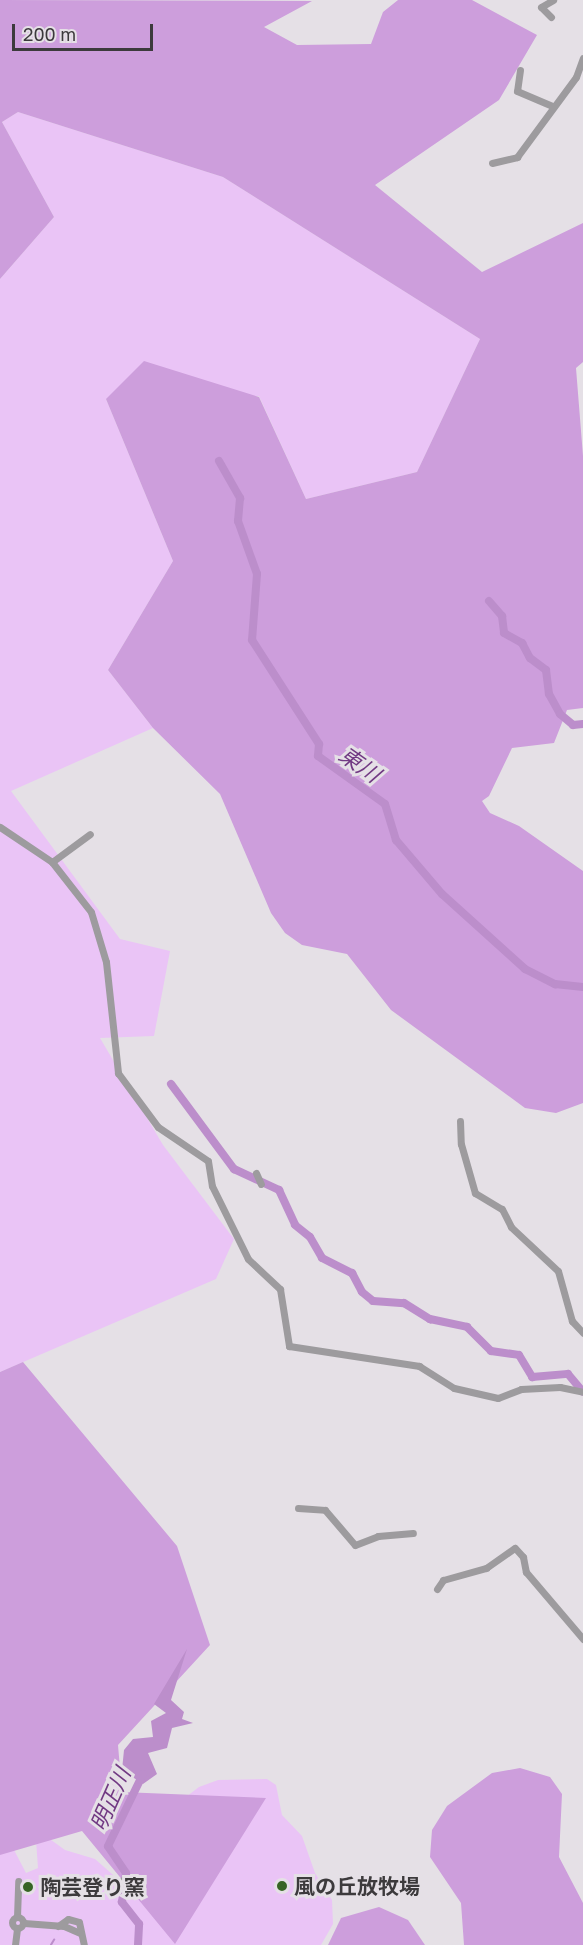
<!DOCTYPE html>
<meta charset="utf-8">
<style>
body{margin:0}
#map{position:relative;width:583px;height:1945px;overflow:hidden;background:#e5e0e6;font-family:"Golos Text","Noto Sans JP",sans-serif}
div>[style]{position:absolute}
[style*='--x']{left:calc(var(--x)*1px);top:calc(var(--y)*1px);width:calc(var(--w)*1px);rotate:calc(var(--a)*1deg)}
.green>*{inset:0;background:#eac4f6}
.forest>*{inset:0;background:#cd9edc}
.water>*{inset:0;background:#bc8ecb}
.stream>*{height:1.5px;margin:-0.75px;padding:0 0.75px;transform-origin:0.75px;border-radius:0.75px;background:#bc8ecb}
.river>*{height:8px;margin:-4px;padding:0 4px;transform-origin:4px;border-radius:4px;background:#bc8ecb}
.minor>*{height:7px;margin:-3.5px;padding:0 3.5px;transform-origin:3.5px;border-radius:3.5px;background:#9d9b9e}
.minor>.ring{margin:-3.5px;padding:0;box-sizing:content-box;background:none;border:7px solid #9d9b9e;border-radius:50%}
.dots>*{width:16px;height:16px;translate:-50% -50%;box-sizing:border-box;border:3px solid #e5e0e6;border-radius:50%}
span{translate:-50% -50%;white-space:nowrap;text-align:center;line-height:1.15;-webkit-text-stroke:6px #e5e0e6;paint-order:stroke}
.poi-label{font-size:21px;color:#3c3a3c;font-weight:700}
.left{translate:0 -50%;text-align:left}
.water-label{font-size:22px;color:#713983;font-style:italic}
.scale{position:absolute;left:12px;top:24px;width:141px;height:27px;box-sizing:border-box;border:3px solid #3c3a3c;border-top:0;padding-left:8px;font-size:18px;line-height:21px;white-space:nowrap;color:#3c3a3c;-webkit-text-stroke:4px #e5e0e6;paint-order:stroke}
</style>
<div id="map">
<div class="green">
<i style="clip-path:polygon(18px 112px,223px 177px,480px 339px,417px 472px,306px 499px,259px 396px,106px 399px,173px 561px,108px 670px,153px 728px,11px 791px,120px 939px,170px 951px,154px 1036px,100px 1038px,163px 1145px,234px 1239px,216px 1279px,0 1372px,0 279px,54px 217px,2px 122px)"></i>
<i style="clip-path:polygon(267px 1779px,276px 1785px,282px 1815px,302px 1836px,315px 1873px,332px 1900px,333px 1924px,321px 1945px,0 1945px,0 1836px,13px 1848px,26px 1873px,38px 1868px,36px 1840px,47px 1837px,65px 1850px,95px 1859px,120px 1881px,178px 1803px,199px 1787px,218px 1780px)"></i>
</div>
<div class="forest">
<i style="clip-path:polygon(0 0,312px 1px,264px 27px,297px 45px,371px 44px,383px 12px,398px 0,472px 0,537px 35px,499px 100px,375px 185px,482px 272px,583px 223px,583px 362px,576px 368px,583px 456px,583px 708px,567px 710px,554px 743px,512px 748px,489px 796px,482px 801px,490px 813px,519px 826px,583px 871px,583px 1103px,556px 1113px,525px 1108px,391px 1010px,347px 954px,302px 945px,285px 933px,271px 913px,220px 794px,153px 728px,108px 670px,173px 561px,106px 399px,144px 361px,259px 397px,306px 499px,417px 472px,480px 339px,223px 177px,18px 112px,2px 122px,54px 217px,0 279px)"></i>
<i style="clip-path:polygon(23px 1362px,177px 1546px,210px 1645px,118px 1745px,122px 1792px,266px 1798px,175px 1944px,82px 1831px,0 1855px,0 1372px)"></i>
<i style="clip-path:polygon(520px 1768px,550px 1777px,562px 1794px,559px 1857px,583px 1903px,583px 1945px,464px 1945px,461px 1903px,430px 1857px,432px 1830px,447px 1806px,492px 1773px)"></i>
<i style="clip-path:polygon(379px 1907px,408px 1920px,425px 1945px,328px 1945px,341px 1918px)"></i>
</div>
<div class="water">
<i style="clip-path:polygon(187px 1649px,171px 1700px,184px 1712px,182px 1719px,193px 1723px,172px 1728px,167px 1748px,148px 1753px,157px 1774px,143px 1784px,122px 1770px,124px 1750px,133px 1739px,153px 1737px,151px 1721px,166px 1713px,154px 1704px)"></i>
</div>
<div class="stream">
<i style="--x:51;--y:1945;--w:6;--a:-59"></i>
</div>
<div class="river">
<i style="--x:219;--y:461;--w:43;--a:60.4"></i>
<i style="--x:240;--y:498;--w:23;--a:95"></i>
<i style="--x:238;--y:521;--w:56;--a:70.3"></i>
<i style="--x:257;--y:574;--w:66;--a:94.3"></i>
<i style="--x:252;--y:640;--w:124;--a:57.2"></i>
<i style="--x:319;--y:744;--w:12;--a:95"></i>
<i style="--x:318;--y:756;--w:82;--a:35.6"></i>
<i style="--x:385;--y:804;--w:38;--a:73"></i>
<i style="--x:396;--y:840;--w:71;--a:49.6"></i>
<i style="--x:442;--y:894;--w:112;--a:42.1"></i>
<i style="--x:525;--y:969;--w:34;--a:27"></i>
<i style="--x:555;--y:984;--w:28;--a:6"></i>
<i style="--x:489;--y:601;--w:20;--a:49"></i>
<i style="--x:502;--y:616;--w:17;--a:83"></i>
<i style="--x:504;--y:633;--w:21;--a:29"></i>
<i style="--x:522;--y:643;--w:17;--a:62"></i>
<i style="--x:530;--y:658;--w:20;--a:37"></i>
<i style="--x:546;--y:670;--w:24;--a:83"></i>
<i style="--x:549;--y:694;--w:23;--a:61"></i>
<i style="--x:560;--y:714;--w:17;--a:40"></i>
<i style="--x:573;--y:725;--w:10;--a:-6"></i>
<i style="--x:171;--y:1084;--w:106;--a:53.5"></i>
<i style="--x:234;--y:1169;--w:50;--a:25"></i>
<i style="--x:279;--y:1190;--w:38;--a:65"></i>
<i style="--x:295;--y:1225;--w:19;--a:39"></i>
<i style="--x:310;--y:1237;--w:24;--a:60"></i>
<i style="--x:322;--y:1258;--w:34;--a:27"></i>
<i style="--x:352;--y:1273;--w:21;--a:62"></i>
<i style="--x:362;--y:1292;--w:14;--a:39"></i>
<i style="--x:373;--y:1301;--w:31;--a:4"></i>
<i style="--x:404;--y:1303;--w:31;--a:32"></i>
<i style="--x:430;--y:1319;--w:38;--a:12"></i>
<i style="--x:467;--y:1327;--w:34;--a:45"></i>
<i style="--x:491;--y:1351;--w:28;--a:8"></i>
<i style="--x:519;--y:1355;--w:26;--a:59"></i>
<i style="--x:532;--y:1377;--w:36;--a:-5"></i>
<i style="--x:568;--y:1374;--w:23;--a:50"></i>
<i style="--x:138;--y:1945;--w:21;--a:-87"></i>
<i style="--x:139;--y:1924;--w:28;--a:-128"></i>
<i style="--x:122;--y:1902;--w:29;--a:-82"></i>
<i style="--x:126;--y:1873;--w:32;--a:-124"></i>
<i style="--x:108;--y:1846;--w:80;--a:-64.1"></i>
</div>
<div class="minor">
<i style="--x:551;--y:17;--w:14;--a:-135"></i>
<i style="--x:541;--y:7;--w:14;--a:-30"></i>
<i style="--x:520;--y:70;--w:21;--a:98"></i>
<i style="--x:517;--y:91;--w:39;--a:23"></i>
<i style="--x:492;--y:163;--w:26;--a:-13"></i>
<i style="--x:517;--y:157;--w:99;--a:-53.6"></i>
<i style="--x:576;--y:77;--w:20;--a:-70"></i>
<i style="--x:0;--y:827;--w:63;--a:33.9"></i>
<i style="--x:52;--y:862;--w:63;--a:52"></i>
<i style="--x:91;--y:912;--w:52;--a:73.3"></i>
<i style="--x:106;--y:962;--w:112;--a:83.8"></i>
<i style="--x:118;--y:1073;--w:67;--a:53.5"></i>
<i style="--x:158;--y:1127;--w:60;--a:34.2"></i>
<i style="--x:208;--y:1161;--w:25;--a:81"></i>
<i style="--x:212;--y:1186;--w:81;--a:63.7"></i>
<i style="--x:248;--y:1259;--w:44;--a:43.2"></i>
<i style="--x:280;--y:1289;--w:58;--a:81"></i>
<i style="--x:289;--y:1346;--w:132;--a:8.7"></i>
<i style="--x:419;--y:1366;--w:41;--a:32.2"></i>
<i style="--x:454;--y:1388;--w:45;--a:12.8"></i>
<i style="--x:498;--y:1398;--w:25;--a:-21"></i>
<i style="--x:521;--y:1389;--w:39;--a:-3"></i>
<i style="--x:560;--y:1387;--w:24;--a:12"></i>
<i style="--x:52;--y:862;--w:47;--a:-36.4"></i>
<i style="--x:460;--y:1121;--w:23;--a:88"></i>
<i style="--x:461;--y:1144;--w:51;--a:74.1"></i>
<i style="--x:475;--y:1193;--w:31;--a:31"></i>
<i style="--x:502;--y:1209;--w:20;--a:63"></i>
<i style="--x:511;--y:1227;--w:64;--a:43.1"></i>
<i style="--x:558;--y:1271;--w:52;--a:74.4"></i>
<i style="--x:572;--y:1321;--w:16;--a:47"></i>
<i style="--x:256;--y:1173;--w:12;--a:66"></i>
<i style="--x:298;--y:1508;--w:27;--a:4"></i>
<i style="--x:325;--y:1510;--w:46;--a:49.4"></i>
<i style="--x:355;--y:1545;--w:25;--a:-21"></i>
<i style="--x:378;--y:1536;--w:35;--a:-5"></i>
<i style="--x:437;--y:1589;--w:11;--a:-56"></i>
<i style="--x:443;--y:1580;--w:45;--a:-15.6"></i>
<i style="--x:486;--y:1568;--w:35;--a:-35"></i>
<i style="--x:515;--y:1548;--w:12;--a:48"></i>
<i style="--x:523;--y:1557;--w:15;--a:79"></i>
<i style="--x:526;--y:1572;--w:88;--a:49.6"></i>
<i style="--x:123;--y:1880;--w:10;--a:24"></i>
<i style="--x:17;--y:1917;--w:36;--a:-88"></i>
<i class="ring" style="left:12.5px;top:1917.5px;width:4px;height:4px"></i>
<i style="--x:24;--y:1923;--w:40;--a:4.3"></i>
<i style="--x:64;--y:1926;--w:17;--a:24"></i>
<i style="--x:58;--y:1926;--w:12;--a:-35"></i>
<i style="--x:68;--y:1919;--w:11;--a:15"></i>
<i style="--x:79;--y:1922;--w:24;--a:78"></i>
<i style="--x:15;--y:1945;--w:17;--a:-83"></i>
</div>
<div class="dots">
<i style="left:282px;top:1886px;background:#376524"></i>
<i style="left:28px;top:1887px;background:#376524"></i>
</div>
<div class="poi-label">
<span class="left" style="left:294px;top:1886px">風の丘放牧場</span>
<span class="left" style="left:40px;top:1887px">陶芸登り窯</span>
</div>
<div class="water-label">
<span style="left:360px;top:764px;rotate:35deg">東川</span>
<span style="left:110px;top:1799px;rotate:-66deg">明正川</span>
</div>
<div class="scale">200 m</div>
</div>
